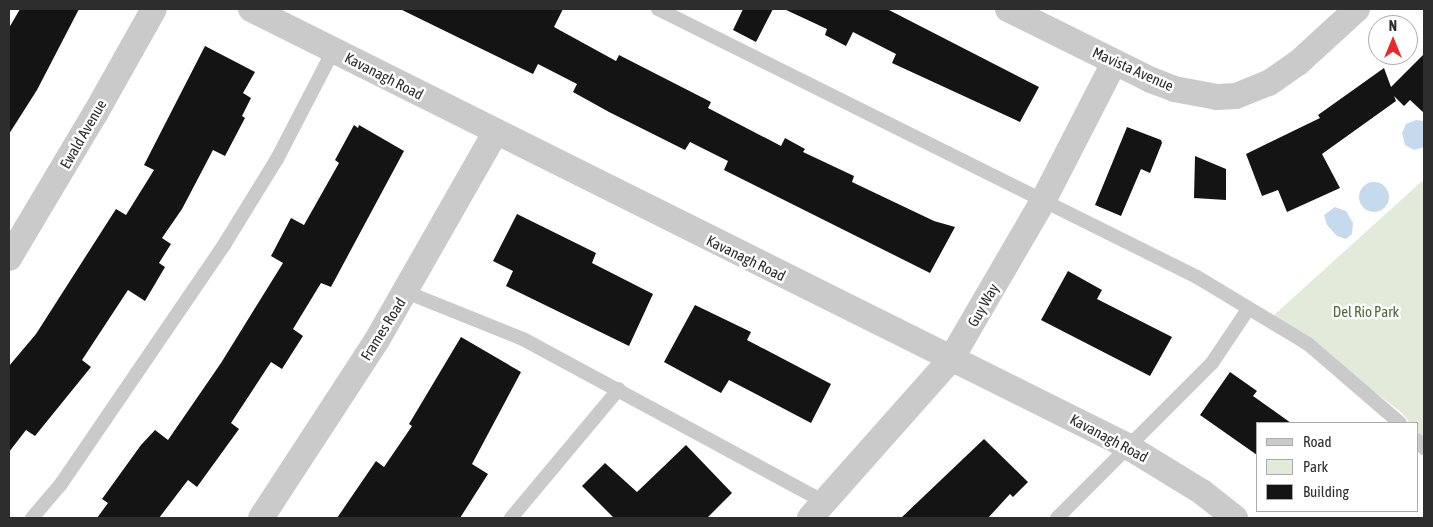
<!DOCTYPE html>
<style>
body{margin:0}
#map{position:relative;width:1433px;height:527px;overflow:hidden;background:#fff;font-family:"Asap Condensed",sans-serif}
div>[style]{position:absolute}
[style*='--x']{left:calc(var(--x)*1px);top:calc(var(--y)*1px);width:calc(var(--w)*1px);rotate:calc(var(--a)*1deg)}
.green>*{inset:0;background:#e2ebda}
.water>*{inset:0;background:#c5daec}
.round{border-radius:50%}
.building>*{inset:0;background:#141414}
.service>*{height:14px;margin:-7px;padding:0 7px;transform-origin:7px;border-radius:7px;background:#cacaca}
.minor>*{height:26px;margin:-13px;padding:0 13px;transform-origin:13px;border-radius:13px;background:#cacaca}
span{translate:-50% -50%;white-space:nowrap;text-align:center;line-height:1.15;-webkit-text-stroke:5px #fff;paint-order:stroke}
.street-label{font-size:15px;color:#2d2d2d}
.park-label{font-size:15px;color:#4d6a39}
.frame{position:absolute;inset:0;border:10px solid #2d2d2d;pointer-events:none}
.legend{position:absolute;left:1256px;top:422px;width:162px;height:90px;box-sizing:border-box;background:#fff;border:1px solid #ababab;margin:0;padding:6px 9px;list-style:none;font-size:15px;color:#2d2d2d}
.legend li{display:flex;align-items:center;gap:10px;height:25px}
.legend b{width:25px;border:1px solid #ababab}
.north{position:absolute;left:1368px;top:15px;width:50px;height:50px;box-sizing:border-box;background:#fff;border:1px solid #ababab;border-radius:50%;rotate:0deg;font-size:14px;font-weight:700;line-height:20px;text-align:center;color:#2d2d2d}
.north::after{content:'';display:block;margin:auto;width:18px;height:22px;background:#eb2829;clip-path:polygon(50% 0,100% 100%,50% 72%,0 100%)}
</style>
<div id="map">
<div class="green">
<i style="clip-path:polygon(1422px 181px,1424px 183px,1424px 440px,1417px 431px,1417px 423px,1410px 423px,1402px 413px,1274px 315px)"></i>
</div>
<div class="water">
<i style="clip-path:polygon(1416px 120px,1424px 121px,1424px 147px,1414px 150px,1405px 145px,1402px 133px,1406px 124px)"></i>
<i class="round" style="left:1359px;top:182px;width:30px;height:30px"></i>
<i style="clip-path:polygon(1335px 207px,1346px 211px,1353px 223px,1352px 234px,1346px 239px,1337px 236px,1327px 225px,1324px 215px)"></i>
</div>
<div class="building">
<i style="clip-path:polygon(20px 9px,79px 9px,37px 90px,9px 134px,9px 28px)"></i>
<i style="clip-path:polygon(400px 9px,563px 9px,554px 27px,616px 61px,619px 55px,711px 102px,708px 108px,781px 146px,785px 138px,805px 149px,803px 152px,854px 176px,852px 182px,934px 221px,955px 227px,930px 273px,724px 170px,728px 161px,690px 142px,685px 150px,609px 112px,573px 92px,577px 84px,538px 64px,533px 74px)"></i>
<i style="clip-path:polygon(743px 9px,773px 9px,756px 42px,733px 30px)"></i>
<i style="clip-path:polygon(784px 9px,887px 9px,1039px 87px,1020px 122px,892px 63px,896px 54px,853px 32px,846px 46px,825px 35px,827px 29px)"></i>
<i style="clip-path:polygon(205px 46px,255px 72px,243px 93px,251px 98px,242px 116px,245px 118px,225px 156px,213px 150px,182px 209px,162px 238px,171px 244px,159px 263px,165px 267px,145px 301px,128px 290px,82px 360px,91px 367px,35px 436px,26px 430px,9px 452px,9px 366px,36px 334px,116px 209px,126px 215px,154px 170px,144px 165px)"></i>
<i style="clip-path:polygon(1424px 54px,1424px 113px,1410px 100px,1404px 106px,1394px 96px,1396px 101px,1322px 154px,1340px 188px,1287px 212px,1278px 190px,1262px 196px,1246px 154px,1320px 118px,1318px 115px,1384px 68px,1391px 87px)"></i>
<i style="clip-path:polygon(354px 125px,358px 128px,359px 125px,404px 151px,331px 287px,321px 283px,293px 329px,303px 336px,282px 369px,271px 362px,231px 423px,239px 429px,197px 487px,188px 480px,159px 518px,97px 518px,108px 503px,102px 499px,141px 445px,155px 430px,168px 440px,221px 363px,283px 263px,271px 256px,291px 218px,304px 225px,339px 163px,335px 160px)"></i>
<i style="clip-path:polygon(1127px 127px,1161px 140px,1162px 143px,1150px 173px,1141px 169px,1121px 216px,1095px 205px)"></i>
<i style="clip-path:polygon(1195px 156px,1226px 169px,1226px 200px,1194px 198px)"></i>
<i style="clip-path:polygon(517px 214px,596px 253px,592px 263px,653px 294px,629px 346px,506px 286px,513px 271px,493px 261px)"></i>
<i style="clip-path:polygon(1068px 271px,1102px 290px,1097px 299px,1172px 337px,1150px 376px,1041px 320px)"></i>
<i style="clip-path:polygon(695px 305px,751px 332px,747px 340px,831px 384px,811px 423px,729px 380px,721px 393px,664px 362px)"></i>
<i style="clip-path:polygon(461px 337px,521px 372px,472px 464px,488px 474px,460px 518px,337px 518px,376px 461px,384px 467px,412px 426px,409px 424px)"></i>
<i style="clip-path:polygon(1230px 372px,1257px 391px,1253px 396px,1291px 423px,1257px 423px,1257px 455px,1200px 415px)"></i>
<i style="clip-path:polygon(984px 439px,1028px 482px,1013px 497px,1010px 494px,988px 518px,901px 518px)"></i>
<i style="clip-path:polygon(686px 445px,732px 493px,707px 518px,614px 518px,582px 486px,605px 463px,637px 492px)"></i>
</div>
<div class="service">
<i style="--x:658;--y:9;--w:602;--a:26.44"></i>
<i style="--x:1197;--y:277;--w:130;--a:31.1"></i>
<i style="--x:1308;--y:344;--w:121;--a:40.7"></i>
<i style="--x:406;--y:292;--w:126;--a:21.9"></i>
<i style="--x:523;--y:339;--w:345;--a:28.4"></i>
<i style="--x:1417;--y:440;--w:11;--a:49"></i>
<i style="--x:32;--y:518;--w:45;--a:-49.5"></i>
<i style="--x:61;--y:484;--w:289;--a:-55.7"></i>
<i style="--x:224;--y:245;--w:101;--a:-58.4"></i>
<i style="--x:277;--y:159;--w:122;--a:-62.6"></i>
<i style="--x:511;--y:518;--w:168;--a:-50.1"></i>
<i style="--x:1057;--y:518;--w:219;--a:-45"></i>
<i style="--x:1212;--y:363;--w:66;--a:-56.1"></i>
</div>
<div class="minor">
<i style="--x:251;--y:9;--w:979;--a:26.51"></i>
<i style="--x:1127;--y:446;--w:88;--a:31.5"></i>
<i style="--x:1202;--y:492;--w:42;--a:38.2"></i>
<i style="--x:1008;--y:9;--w:160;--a:26.4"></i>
<i style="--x:1151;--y:80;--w:25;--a:21"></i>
<i style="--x:1174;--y:89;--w:44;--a:10.5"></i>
<i style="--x:1217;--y:97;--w:19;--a:-3"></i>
<i style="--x:1236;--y:96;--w:35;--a:-22"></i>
<i style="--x:1269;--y:83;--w:35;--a:-35"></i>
<i style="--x:1298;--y:63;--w:80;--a:-42.5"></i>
<i style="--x:9;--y:258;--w:168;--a:-59.2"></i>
<i style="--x:95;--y:114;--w:120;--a:-60.7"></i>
<i style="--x:261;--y:518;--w:212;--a:-56.9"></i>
<i style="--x:377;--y:340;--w:238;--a:-60.3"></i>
<i style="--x:810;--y:518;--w:213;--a:-48.4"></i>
<i style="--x:951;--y:359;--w:183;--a:-59.8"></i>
<i style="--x:1043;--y:201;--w:155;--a:-62.8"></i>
</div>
<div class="street-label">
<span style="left:1133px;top:69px;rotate:24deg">Mavista Avenue</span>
<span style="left:384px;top:76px;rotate:27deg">Kavanagh Road</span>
<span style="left:83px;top:134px;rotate:-60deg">Ewald Avenue</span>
<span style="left:746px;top:258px;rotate:26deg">Kavanagh Road</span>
<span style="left:983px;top:305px;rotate:-60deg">Guy Way</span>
<span style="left:383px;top:329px;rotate:-58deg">Frames Road</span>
<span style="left:1109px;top:438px;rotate:28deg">Kavanagh Road</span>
</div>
<div class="park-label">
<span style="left:1366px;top:312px">Del Rio Park</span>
</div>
<div class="frame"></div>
<ul class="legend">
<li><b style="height:6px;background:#cacaca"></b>Road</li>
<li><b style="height:14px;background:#e2ebda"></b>Park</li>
<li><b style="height:14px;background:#141414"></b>Building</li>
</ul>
<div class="north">N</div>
</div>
